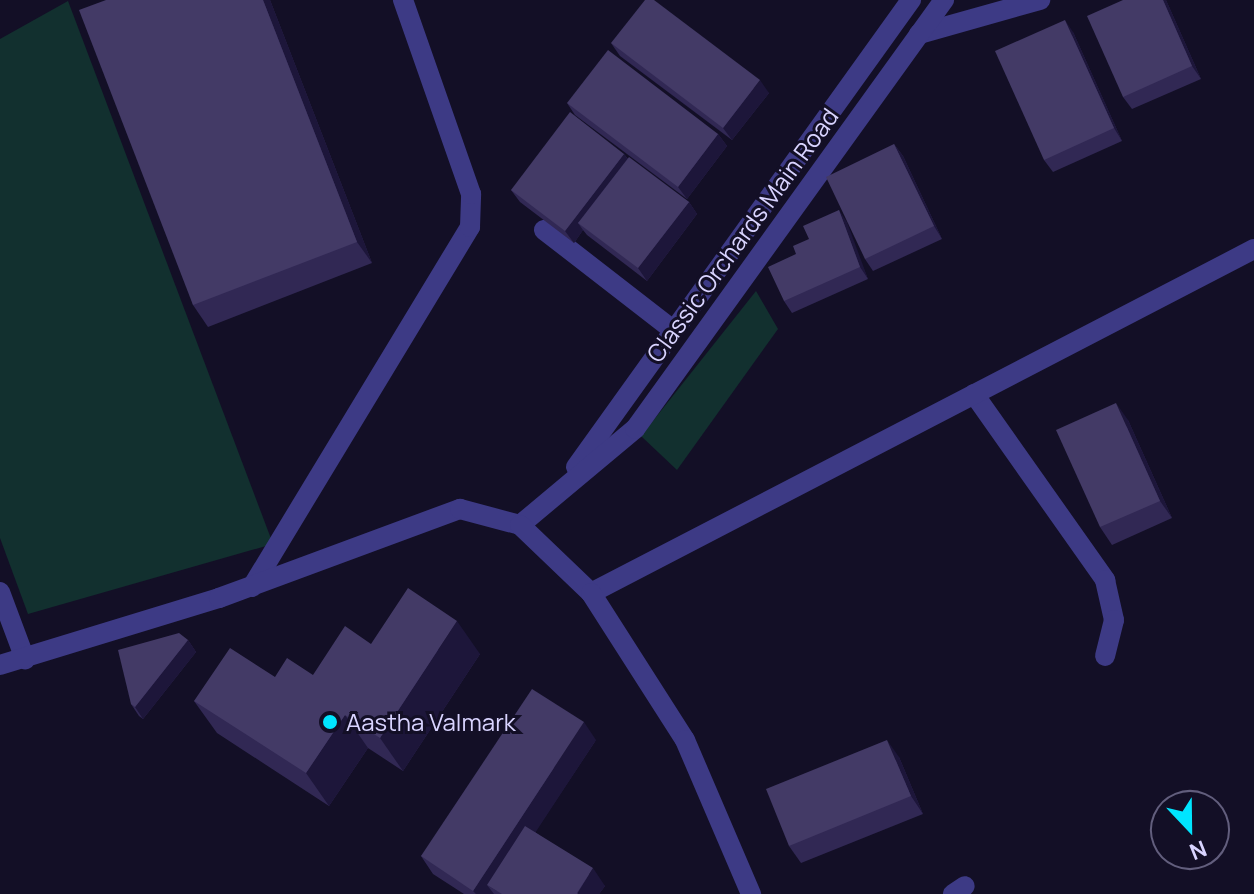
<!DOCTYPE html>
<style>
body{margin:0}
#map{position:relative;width:1254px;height:894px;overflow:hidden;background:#130f26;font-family:Manrope,sans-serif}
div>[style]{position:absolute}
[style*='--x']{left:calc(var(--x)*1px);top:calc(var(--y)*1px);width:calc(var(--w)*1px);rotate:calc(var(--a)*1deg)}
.green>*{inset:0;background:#12302f}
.minor>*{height:20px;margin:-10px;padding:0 10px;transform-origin:10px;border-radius:10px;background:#3d3a85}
.wall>*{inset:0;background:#312854}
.shaded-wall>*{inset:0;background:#1d163a}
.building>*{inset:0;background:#433a66}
.dots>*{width:22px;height:22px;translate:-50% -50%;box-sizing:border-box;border:4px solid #130f26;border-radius:50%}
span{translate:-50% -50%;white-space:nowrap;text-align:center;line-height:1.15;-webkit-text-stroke:6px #130f26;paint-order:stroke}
.street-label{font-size:24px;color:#d9d4ff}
.poi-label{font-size:24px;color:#d9d4ff}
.left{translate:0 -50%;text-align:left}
.north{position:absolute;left:1150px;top:790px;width:80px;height:80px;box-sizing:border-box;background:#130f26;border:2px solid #625e7d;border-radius:50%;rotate:158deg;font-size:22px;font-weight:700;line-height:32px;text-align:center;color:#d9d4ff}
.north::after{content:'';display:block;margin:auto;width:28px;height:36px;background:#00e5ff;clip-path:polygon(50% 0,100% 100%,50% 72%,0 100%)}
</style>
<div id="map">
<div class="green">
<i style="clip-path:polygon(68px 1px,273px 544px,28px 614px,0 538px,0 39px)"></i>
<i style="clip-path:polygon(756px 291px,778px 329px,677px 470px,641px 436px)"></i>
</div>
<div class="minor">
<i style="--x:919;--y:34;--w:126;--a:-15.7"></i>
<i style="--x:544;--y:230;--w:163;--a:37.8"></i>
<i style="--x:974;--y:394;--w:228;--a:54.8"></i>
<i style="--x:1105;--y:580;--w:41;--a:77.3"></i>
<i style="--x:1114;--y:620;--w:37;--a:104"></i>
<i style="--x:576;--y:467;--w:575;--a:-54.35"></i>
<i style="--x:520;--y:525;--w:150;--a:-39.9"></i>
<i style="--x:635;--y:429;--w:529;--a:-54.24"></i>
<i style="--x:252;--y:587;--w:421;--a:-58.8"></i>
<i style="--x:470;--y:227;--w:33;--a:-88"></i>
<i style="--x:471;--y:194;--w:206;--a:-109.3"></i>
<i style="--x:0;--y:592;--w:72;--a:69.5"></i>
<i style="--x:591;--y:593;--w:747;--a:-27.42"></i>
<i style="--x:0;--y:665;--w:229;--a:-17"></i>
<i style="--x:219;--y:598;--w:257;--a:-20.3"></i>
<i style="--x:460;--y:509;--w:62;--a:14.9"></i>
<i style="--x:520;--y:525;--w:98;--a:43.8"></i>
<i style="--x:591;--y:593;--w:174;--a:57.4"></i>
<i style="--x:685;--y:740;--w:168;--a:66.8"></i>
<i style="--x:953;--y:894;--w:14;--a:-34"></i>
</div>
<div class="wall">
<i style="clip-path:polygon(106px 0,270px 0,372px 263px,208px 327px,193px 305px)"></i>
<i style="clip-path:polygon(1123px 0,1166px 0,1201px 79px,1132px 109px,1123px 97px)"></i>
<i style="clip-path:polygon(1073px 32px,1122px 141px,1053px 172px,1044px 160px)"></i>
<i style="clip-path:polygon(611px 43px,769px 93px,732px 140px,620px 56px)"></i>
<i style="clip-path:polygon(567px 103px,718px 134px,727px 146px,687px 199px,575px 115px)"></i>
<i style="clip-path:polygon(894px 144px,903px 156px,942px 239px,873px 271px,865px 259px)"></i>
<i style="clip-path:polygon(624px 154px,628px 159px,689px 202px,697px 214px,647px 281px,587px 235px,583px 230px,574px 243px,520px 202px,511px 190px)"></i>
<i style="clip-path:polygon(839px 210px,868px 279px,792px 313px,784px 301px,796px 254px)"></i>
<i style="clip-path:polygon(1128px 420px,1172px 518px,1112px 545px,1100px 527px)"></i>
<i style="clip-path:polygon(188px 640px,196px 652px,143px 719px,139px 716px,131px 704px)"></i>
<i style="clip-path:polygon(371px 644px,480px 654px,403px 771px,368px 748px,329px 806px,217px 733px,194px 701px,275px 677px,313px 675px)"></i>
<i style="clip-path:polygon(596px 740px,535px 832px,605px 886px,599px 894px,464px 894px,433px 874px,421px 856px)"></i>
<i style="clip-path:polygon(899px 757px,923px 814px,801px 863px,789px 846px)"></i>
</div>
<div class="shaded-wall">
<i style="clip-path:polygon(263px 0,270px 0,372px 263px,357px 242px)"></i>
<i style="clip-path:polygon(1163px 0,1166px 0,1201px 79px,1192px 66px)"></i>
<i style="clip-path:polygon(1065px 20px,1073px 32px,1122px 141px,1114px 128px)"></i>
<i style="clip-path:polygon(760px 80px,769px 93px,732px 140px,723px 128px)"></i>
<i style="clip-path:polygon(718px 134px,727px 146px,687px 199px,678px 187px)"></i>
<i style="clip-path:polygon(894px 144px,903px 156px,942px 239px,934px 226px)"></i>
<i style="clip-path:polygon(624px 154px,633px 166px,578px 223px,583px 230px,574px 243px,565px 231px)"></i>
<i style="clip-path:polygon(689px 202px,697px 214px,647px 281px,638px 268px)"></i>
<i style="clip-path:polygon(839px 210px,847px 222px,868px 279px,860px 267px)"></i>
<i style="clip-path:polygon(1116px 403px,1128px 420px,1172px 518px,1160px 501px)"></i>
<i style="clip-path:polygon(457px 621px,480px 654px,403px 771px,380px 738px)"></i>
<i style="clip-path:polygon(188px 640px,196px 652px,143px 719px,135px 707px)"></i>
<i style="clip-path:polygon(345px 715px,368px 748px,329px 806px,306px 773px)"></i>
<i style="clip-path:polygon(584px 722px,596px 740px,497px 891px,487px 885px,494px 894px,476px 894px,473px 891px)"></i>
<i style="clip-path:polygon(887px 740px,899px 757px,923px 814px,911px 796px)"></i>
<i style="clip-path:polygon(593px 868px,605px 886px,599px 894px,577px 894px)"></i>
</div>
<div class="building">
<i style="clip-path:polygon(106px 0,263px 0,357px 242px,193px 305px,79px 10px)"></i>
<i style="clip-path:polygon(645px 0,654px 0,760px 80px,723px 128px,611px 43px)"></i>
<i style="clip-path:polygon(1123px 0,1163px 0,1192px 66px,1123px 97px,1087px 16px)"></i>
<i style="clip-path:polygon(1065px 20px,1114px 128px,1044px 160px,995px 51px)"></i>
<i style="clip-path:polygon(608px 50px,718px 134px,678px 187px,567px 103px)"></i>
<i style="clip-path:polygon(570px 112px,624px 154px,565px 231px,511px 190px)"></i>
<i style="clip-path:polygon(894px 144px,934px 226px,865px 259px,826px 177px)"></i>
<i style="clip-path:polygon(629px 157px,689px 202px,638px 268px,578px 223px)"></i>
<i style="clip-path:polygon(839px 210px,860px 267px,784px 301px,768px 267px,796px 254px,793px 246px,809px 239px,803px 226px)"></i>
<i style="clip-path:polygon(1116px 403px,1160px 501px,1100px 527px,1056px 430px)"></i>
<i style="clip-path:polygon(408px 588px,457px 621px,380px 738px,345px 715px,306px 773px,194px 701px,230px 648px,275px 677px,287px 658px,313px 675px,345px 626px,371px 644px)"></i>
<i style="clip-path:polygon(179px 633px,188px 640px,135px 707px,131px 704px,118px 650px)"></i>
<i style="clip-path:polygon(532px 689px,584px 722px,473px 891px,421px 856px)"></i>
<i style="clip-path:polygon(887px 740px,911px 796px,789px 846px,766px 789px)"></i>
<i style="clip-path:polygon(525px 826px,593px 868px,577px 893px,578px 894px,502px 894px,487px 885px)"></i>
</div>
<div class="dots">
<i style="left:330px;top:722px;background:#00e5ff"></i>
</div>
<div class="street-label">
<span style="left:742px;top:235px;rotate:-54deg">Classic Orchards Main Road</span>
</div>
<div class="poi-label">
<span class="left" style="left:346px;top:722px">Aastha Valmark</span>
</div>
<div class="north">N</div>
</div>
